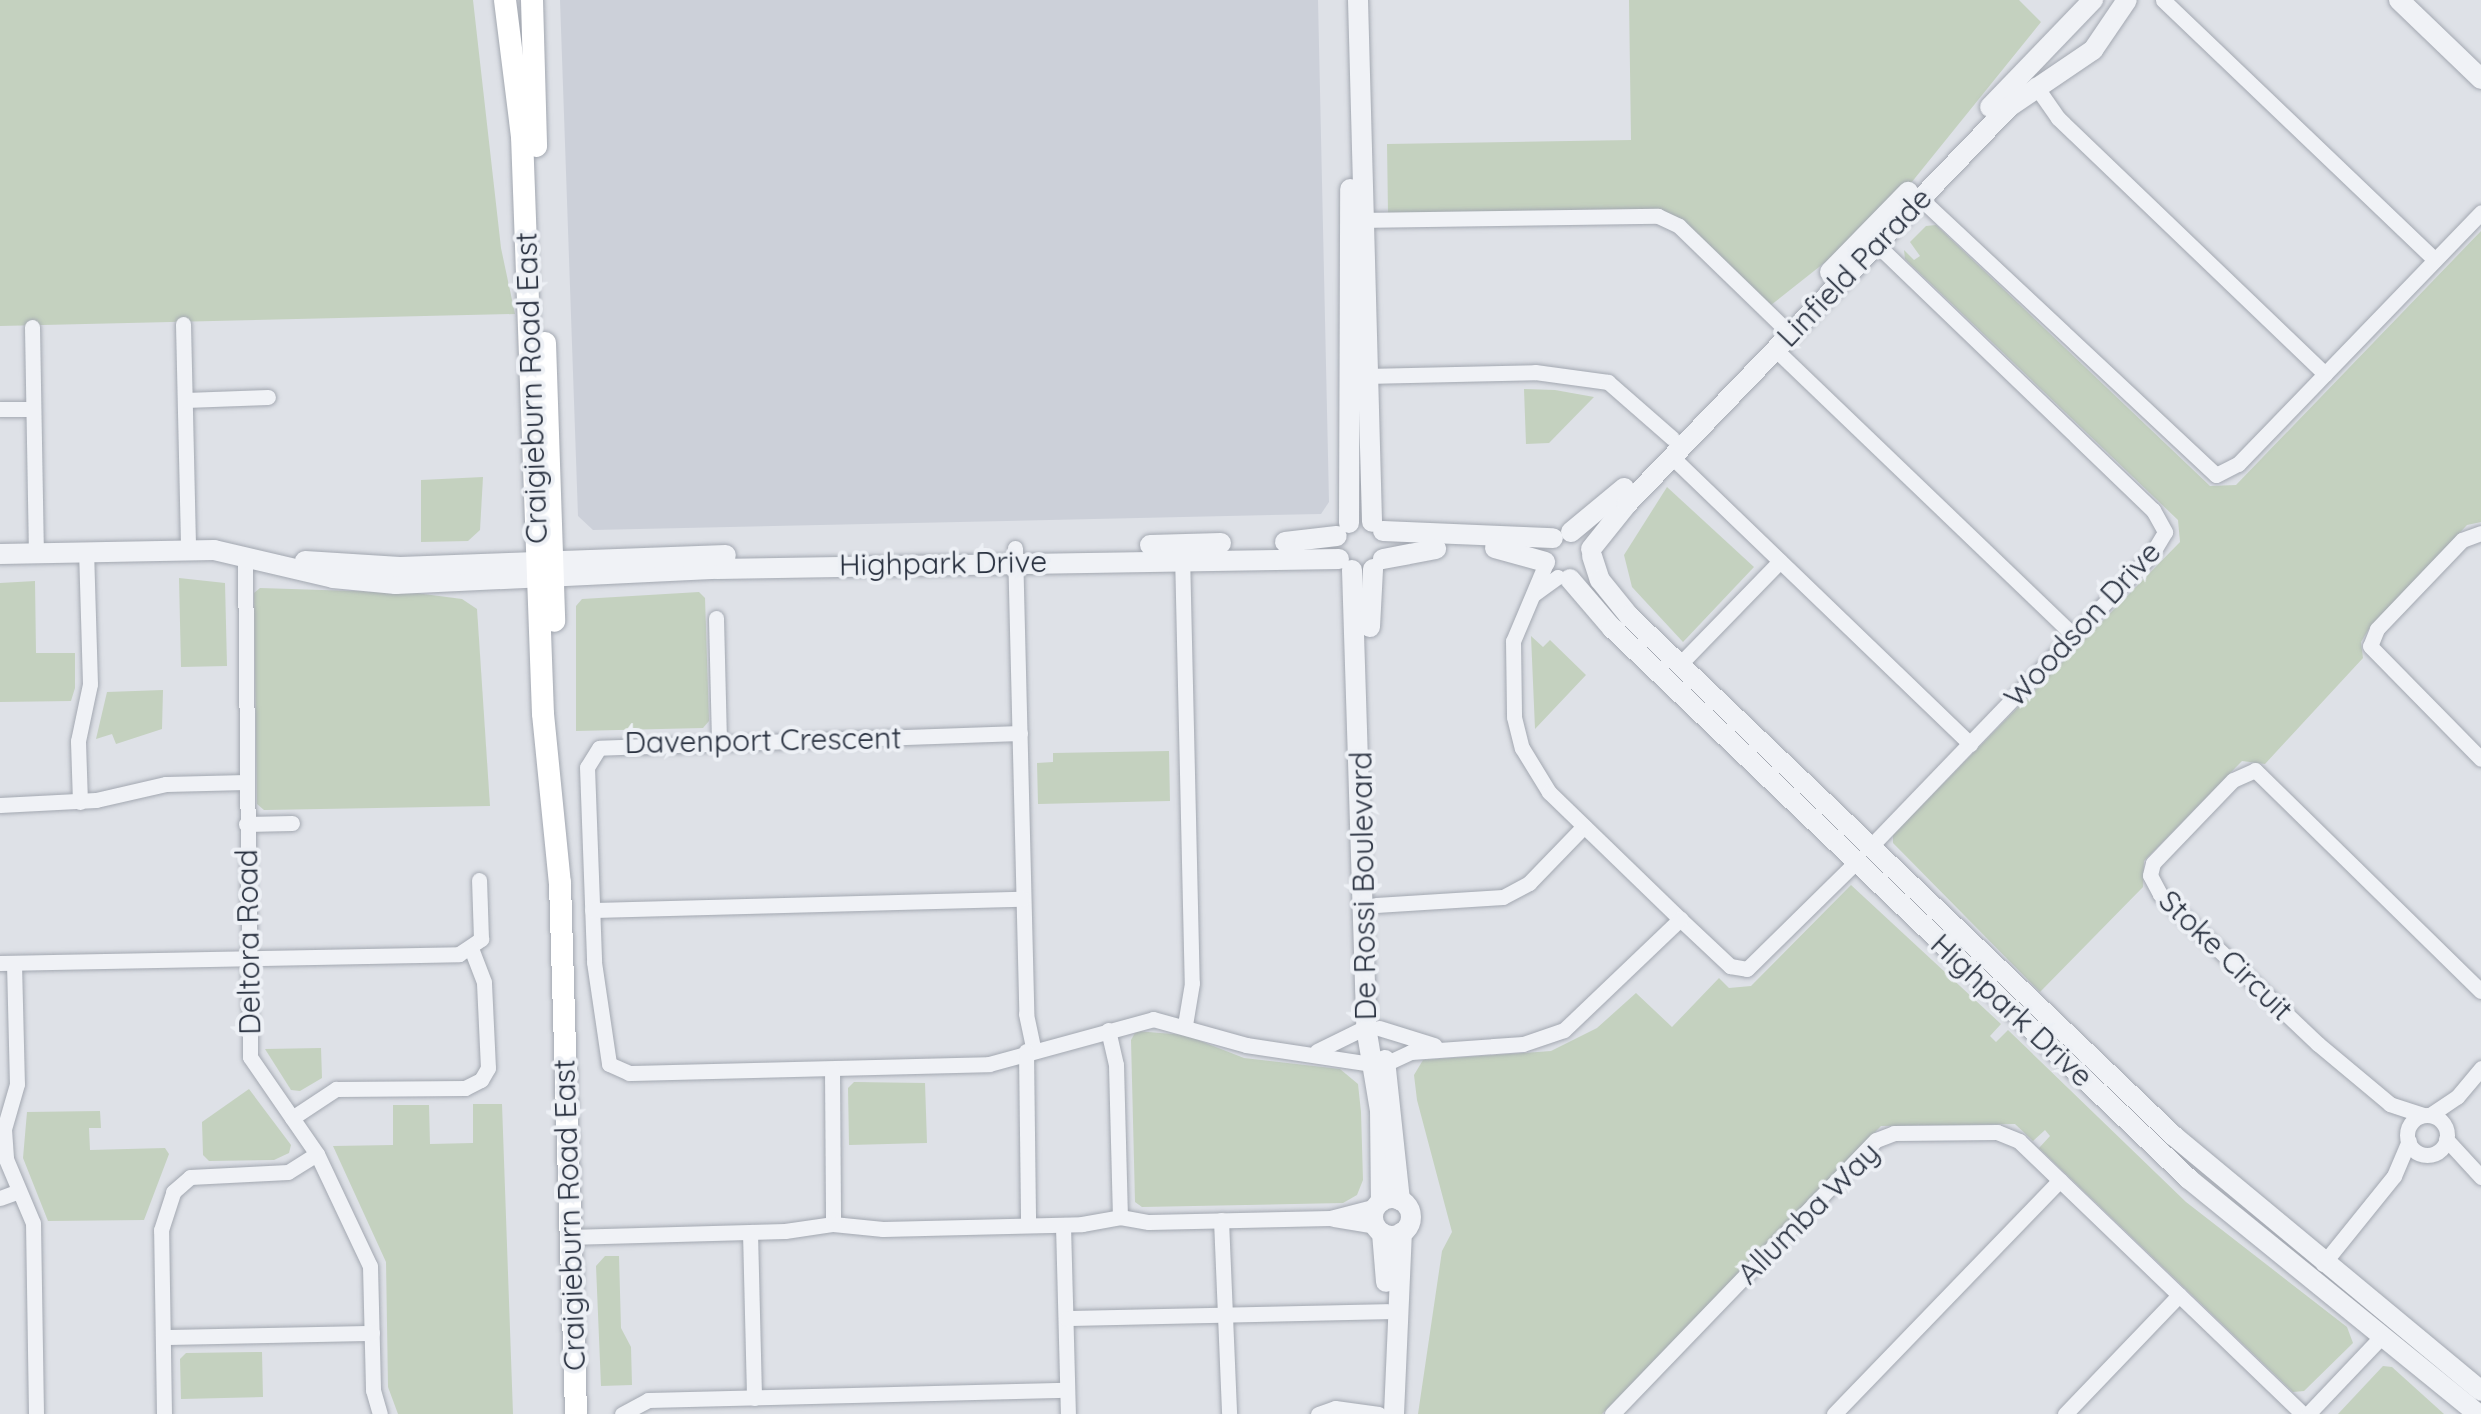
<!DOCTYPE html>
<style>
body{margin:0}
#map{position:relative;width:2481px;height:1414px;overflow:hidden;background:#dee1e7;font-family:Quicksand,sans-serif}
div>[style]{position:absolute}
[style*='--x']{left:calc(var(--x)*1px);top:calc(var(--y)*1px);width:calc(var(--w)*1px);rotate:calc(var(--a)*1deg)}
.built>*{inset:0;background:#ccd0d9}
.green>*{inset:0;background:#c4d1bf}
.roads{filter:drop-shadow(0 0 2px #a3a8b1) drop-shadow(0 0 2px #a3a8b1)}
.minor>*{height:15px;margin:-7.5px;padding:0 7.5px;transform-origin:7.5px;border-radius:7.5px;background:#f0f2f6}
.minor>.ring{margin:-7.5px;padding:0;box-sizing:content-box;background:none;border:15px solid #f0f2f6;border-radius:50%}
.tertiary>*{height:20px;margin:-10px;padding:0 10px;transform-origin:10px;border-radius:10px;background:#f0f2f6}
.tertiary>.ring{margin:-10px;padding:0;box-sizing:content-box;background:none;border:20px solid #f0f2f6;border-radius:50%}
.secondary>*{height:22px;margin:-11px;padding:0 11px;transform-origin:11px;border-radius:11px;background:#fff}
span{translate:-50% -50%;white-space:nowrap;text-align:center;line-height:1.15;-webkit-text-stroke:8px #edf0f5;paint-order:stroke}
.street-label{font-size:30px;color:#272f3e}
</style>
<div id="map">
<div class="built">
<i style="clip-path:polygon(560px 0,1318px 0,1329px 502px,1321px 514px,593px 530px,578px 516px)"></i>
</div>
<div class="green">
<i style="clip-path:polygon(0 0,473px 0,501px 248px,515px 314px,0 326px)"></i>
<i style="clip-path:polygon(1629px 0,2019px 0,2041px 22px,1886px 214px,1771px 305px,1685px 222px,1660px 210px,1388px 214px,1387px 144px,1631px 140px)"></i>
<i style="clip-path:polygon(1936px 225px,2210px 486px,2236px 485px,2481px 231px,2481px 522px,2467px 525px,2370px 627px,2361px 642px,2363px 658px,2265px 764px,2242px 761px,2144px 861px,2143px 887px,2040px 992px,1893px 843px,1893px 835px,2180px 542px,2178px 520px,1905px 259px,1904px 250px,1914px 260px,1920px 256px,1910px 242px,1926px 226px)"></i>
<i style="clip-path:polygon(1524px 389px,1555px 390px,1594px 397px,1549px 443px,1526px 444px)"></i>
<i style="clip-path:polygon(483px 477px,480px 530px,468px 541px,421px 542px,421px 480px)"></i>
<i style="clip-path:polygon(1667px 487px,1754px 567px,1683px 642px,1632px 587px,1624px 555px)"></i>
<i style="clip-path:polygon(179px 578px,225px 583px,227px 666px,181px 667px)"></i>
<i style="clip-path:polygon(35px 581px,36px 653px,75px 653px,75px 688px,71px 701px,0 702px,0 583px)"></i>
<i style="clip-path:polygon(260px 588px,416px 593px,462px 599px,477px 609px,490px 806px,264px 810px,257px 804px,254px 593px)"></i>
<i style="clip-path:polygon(699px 592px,705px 598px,709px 721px,703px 728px,576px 731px,576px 606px,582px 599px)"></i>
<i style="clip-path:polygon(1531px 636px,1543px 647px,1550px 640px,1586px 675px,1535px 729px)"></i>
<i style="clip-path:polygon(163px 690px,162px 729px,116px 744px,112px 734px,96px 739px,107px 692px)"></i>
<i style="clip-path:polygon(1169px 751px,1170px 801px,1038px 804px,1037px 763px,1053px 762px,1053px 753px)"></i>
<i style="clip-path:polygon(1851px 885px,2001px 1024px,1990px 1036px,1996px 1042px,2008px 1030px,2186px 1202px,2347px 1327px,2353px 1343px,2304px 1391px,2293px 1392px,2039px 1148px,2050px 1136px,2045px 1130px,2033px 1141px,2015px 1124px,1881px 1126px,1602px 1414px,1418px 1414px,1442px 1251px,1452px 1232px,1417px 1100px,1414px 1075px,1423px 1060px,1551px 1051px,1597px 1028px,1636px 993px,1672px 1027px,1719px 978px,1729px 988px,1751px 986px)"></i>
<i style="clip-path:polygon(1136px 1031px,1185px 1035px,1244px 1058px,1340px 1069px,1358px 1084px,1361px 1112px,1363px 1180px,1357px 1195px,1343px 1203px,1142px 1207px,1135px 1202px,1131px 1040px)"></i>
<i style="clip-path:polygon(321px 1048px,322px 1078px,300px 1091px,291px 1090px,265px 1049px)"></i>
<i style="clip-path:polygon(854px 1082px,925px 1083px,927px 1143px,849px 1145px,848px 1088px)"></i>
<i style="clip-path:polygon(249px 1089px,291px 1145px,289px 1153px,274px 1160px,209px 1161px,203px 1155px,202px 1122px)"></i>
<i style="clip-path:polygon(473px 1104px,502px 1104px,513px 1414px,398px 1414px,388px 1387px,386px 1262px,333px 1146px,393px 1145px,393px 1105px,429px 1105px,430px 1144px,473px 1143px)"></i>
<i style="clip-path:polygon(100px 1111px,101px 1128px,89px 1128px,90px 1150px,165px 1148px,169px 1154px,144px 1220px,48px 1221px,23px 1158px,27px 1112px)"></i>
<i style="clip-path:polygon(605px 1256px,619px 1256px,621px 1328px,631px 1347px,632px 1385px,601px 1386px,596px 1266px)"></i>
<i style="clip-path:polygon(262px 1352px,263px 1397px,181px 1399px,180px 1359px,186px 1353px)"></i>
<i style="clip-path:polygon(2383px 1366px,2392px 1367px,2444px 1414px,2338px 1414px)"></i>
</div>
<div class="roads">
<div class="minor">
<i style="--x:2163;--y:0;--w:376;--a:43.7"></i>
<i style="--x:2035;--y:85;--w:40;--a:55.1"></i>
<i style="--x:2058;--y:118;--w:370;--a:43.8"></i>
<i style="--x:1920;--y:198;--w:405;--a:43.1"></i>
<i style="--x:2216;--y:475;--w:25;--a:-27"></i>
<i style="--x:2238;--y:464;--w:350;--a:-46"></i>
<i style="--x:1357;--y:220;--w:301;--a:-0.8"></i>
<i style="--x:1658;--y:216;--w:23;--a:25"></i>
<i style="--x:1679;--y:226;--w:142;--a:44.1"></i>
<i style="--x:1870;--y:238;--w:393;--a:43.9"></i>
<i style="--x:2153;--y:510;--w:25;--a:61"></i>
<i style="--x:2165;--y:532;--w:27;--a:121"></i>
<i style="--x:2151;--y:555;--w:405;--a:133.9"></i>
<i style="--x:183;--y:324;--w:224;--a:88.7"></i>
<i style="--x:32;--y:327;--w:223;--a:89"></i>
<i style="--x:1775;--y:349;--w:413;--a:43.8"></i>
<i style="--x:1365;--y:376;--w:170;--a:-1.3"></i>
<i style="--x:1535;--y:372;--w:74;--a:7.8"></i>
<i style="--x:1608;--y:382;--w:85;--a:41.2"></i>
<i style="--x:185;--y:400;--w:83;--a:-2.1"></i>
<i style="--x:0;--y:409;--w:33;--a:0"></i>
<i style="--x:1672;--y:457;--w:414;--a:43.9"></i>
<i style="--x:2481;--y:533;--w:20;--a:160"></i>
<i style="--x:2462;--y:540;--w:123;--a:133.7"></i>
<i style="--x:2377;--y:629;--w:18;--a:112"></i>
<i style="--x:2370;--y:646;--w:158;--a:45.5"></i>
<i style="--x:1015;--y:548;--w:466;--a:88.6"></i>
<i style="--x:1026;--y:1014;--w:35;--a:78"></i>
<i style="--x:1182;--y:553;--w:430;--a:88.7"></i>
<i style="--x:1192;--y:983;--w:43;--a:99.5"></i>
<i style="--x:245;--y:556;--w:501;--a:89.43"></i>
<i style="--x:250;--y:1057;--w:118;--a:55.4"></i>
<i style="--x:317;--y:1154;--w:124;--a:64.7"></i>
<i style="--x:370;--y:1266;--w:124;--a:88.6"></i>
<i style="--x:373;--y:1390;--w:25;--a:74"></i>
<i style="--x:1546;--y:563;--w:85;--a:112.9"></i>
<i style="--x:1513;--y:641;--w:76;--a:89.2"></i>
<i style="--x:1514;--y:717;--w:32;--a:76"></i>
<i style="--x:1522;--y:748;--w:52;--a:58.5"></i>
<i style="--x:1549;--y:792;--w:182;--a:44.1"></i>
<i style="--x:1680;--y:919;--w:69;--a:43.2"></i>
<i style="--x:1730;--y:966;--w:17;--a:10"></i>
<i style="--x:1747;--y:969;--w:153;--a:-44.5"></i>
<i style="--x:1534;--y:594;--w:29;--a:-36"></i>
<i style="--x:716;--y:618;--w:123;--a:88.6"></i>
<i style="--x:1679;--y:665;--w:145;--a:-45.8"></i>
<i style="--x:1020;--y:733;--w:421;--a:178"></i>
<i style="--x:599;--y:748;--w:22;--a:122"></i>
<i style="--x:587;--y:767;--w:195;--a:87.9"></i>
<i style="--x:594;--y:962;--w:103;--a:81.6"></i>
<i style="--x:609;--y:1064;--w:22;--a:24"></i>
<i style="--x:629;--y:1073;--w:360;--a:-1.4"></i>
<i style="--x:989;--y:1064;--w:170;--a:-15.3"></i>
<i style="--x:1153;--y:1019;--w:97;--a:15.6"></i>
<i style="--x:1246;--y:1045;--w:126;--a:8.6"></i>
<i style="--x:80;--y:802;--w:61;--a:-91.9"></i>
<i style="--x:78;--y:741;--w:58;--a:-78.1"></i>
<i style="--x:90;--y:684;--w:134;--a:-91.7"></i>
<i style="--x:0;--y:805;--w:96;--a:-3"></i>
<i style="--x:96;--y:800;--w:72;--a:-12.9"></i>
<i style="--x:166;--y:784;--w:80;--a:-1.4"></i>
<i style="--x:246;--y:824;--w:46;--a:-1.2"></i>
<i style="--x:1376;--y:905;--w:127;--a:-3.6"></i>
<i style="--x:1503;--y:897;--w:30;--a:-28"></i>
<i style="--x:1529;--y:883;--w:79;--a:-46"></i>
<i style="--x:592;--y:910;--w:431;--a:-1.5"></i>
<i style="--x:0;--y:963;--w:459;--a:-1.1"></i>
<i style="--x:459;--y:954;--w:27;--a:-34"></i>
<i style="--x:481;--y:939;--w:59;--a:-91.9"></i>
<i style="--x:14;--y:963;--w:121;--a:88.6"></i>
<i style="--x:17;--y:1084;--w:47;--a:106.1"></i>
<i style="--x:4;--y:1129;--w:30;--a:86"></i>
<i style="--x:6;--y:1159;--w:69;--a:67.1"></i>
<i style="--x:33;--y:1223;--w:191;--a:89.1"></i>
<i style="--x:1379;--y:1028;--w:58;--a:17.2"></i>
<i style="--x:1108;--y:1030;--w:36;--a:77"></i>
<i style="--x:1116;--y:1065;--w:152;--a:88.5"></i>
<i style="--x:1026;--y:1051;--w:174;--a:89.3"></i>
<i style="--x:1317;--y:1051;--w:55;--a:-26.1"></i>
<i style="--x:1385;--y:1064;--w:29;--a:-25"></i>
<i style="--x:1411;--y:1052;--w:112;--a:-4.1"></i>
<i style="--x:1523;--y:1044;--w:43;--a:-18.9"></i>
<i style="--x:1564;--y:1030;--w:161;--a:-43.7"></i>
<i style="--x:832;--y:1070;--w:154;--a:89.6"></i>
<i style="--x:2423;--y:1115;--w:35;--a:-162"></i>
<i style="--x:2390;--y:1104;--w:94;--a:-140.2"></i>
<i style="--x:2318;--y:1044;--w:218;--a:-136.5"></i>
<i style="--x:2160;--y:894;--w:21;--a:-118"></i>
<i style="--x:2150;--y:875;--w:12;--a:-76"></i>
<i style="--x:2153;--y:863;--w:115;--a:-46.1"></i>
<i style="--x:2233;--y:780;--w:24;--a:-24"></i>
<i style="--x:2255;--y:770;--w:316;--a:44.4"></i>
<i style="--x:2430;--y:1115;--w:32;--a:-34"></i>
<i style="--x:2457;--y:1097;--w:38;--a:-50"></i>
<i class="ring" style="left:2407px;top:1115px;width:25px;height:25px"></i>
<i style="--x:292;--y:1118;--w:53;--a:-33.4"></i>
<i style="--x:336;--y:1089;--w:129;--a:-0.4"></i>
<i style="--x:465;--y:1088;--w:18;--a:-27"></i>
<i style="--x:481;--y:1080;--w:14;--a:-60"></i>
<i style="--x:488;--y:1068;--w:86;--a:-92.7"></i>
<i style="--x:484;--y:982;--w:33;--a:-111"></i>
<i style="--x:2446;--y:1139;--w:52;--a:47.4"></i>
<i style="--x:0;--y:1198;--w:20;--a:-20"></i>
<i style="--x:1334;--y:1219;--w:43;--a:9.5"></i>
<i style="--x:1221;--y:1220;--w:194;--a:87.6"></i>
<i style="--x:1063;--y:1225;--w:189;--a:88.5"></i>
<i style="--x:750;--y:1232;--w:166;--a:88.6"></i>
<i style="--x:568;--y:1237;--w:217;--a:-1.6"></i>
<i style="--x:785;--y:1231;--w:49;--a:-8.3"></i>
<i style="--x:833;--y:1224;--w:50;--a:5.7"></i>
<i style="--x:883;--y:1229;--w:199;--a:-1.4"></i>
<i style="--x:1082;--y:1224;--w:39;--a:-10"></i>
<i style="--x:1120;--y:1217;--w:29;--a:10"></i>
<i style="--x:1149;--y:1222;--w:181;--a:-1.3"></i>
<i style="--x:1330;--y:1218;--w:48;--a:-14.6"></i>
<i style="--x:2323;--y:1264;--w:113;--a:-51.1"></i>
<i style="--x:2394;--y:1176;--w:38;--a:-67"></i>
<i style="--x:1066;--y:1318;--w:321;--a:-1.2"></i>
<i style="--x:163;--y:1337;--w:209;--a:-1.1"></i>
<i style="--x:164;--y:1414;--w:184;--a:-90.9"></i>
<i style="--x:161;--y:1230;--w:40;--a:-72"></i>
<i style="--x:173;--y:1192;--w:23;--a:-41"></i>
<i style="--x:190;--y:1177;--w:98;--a:-2.9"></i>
<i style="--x:288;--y:1172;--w:34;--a:-32"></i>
<i style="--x:622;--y:1414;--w:30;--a:-28"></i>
<i style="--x:648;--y:1400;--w:419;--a:-1.4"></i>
<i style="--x:1318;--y:1414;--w:18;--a:-19"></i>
<i style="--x:1335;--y:1408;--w:44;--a:7.8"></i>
<i style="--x:1612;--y:1414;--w:380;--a:-46.1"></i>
<i style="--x:1876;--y:1140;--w:19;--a:-21"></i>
<i style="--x:1894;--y:1133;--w:103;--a:-0.6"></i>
<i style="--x:1997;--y:1132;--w:24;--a:22"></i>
<i style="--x:2019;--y:1141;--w:394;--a:43.9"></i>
<i style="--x:1834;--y:1414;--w:325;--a:-46"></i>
<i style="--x:2065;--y:1414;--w:165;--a:-46.2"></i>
<i style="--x:2308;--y:1414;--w:108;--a:-46.5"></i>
</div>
<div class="tertiary">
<i style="--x:1358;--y:0;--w:522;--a:88.46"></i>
<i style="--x:2399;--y:0;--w:114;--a:43.9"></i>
<i style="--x:1990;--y:107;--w:149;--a:-46.1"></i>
<i style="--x:1830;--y:272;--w:112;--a:-45.7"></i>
<i style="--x:1349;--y:523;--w:334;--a:-89.8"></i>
<i style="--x:1383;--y:531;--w:170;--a:2.4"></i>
<i style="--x:1571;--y:532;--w:69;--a:-39.7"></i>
<i style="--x:1285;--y:542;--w:52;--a:-6.6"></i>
<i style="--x:1150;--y:545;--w:71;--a:-1.6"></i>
<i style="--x:1495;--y:548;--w:52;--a:15.6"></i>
<i style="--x:1591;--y:549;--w:58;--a:-51.3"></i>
<i style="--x:1627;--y:504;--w:551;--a:-46.1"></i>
<i style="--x:2009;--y:107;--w:102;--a:-34.2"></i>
<i style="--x:2093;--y:50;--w:60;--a:-55.8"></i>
<i style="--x:0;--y:554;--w:214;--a:-1.1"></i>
<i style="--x:214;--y:550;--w:122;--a:13.2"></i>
<i style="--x:333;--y:578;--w:63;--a:5.4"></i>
<i style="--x:396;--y:584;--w:321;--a:-2.7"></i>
<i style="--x:717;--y:569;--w:622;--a:-0.92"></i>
<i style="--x:1592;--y:556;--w:25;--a:72"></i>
<i style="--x:1600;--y:580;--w:46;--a:51.1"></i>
<i style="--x:1629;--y:616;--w:753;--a:43.66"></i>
<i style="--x:2174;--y:1136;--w:399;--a:39.7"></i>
<i style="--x:1383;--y:559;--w:54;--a:-10.7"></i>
<i style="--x:305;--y:561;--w:95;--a:3.6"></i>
<i style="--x:400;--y:567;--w:326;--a:-2.1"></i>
<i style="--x:1352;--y:570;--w:457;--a:88.2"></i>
<i style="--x:1366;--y:1027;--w:85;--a:80.5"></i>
<i style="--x:1380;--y:1111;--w:91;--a:89.4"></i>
<i style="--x:1570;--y:579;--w:65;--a:49.4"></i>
<i style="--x:1612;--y:628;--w:798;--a:43.68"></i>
<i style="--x:2189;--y:1179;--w:372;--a:39.1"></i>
<i style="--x:1370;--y:627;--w:58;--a:-87"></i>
<i style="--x:1385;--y:1060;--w:141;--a:83.9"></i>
<i class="ring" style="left:1373px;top:1198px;width:18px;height:18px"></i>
<i style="--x:1382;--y:1233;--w:49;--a:85.3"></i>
<i style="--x:1394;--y:1414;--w:182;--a:-87.5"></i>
</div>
<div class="secondary">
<i style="--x:505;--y:0;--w:137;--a:82.9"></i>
<i style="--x:522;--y:136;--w:578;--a:87.92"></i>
<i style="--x:543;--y:714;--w:170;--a:84.3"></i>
<i style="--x:560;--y:883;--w:531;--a:88.27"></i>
<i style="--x:532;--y:0;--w:146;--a:88.4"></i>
<i style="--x:545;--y:343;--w:278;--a:88.1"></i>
</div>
</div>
<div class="street-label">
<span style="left:1854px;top:267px;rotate:-46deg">Linfield Parade</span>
<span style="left:531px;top:388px;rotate:-92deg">Craigieburn Road East</span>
<span style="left:943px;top:563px;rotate:-1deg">Highpark Drive</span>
<span style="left:2082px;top:624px;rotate:-47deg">Woodson Drive</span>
<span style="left:763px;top:740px;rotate:-1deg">Davenport Crescent</span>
<span style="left:1363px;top:886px;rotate:-91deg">De Rossi Boulevard</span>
<span style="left:248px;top:942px;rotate:-91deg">Deltora Road</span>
<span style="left:2226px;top:955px;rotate:44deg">Stoke Circuit</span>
<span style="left:2012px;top:1010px;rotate:43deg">Highpark Drive</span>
<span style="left:1808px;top:1213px;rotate:-45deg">Allumba Way</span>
<span style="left:569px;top:1215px;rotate:-92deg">Craigieburn Road East</span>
</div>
</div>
